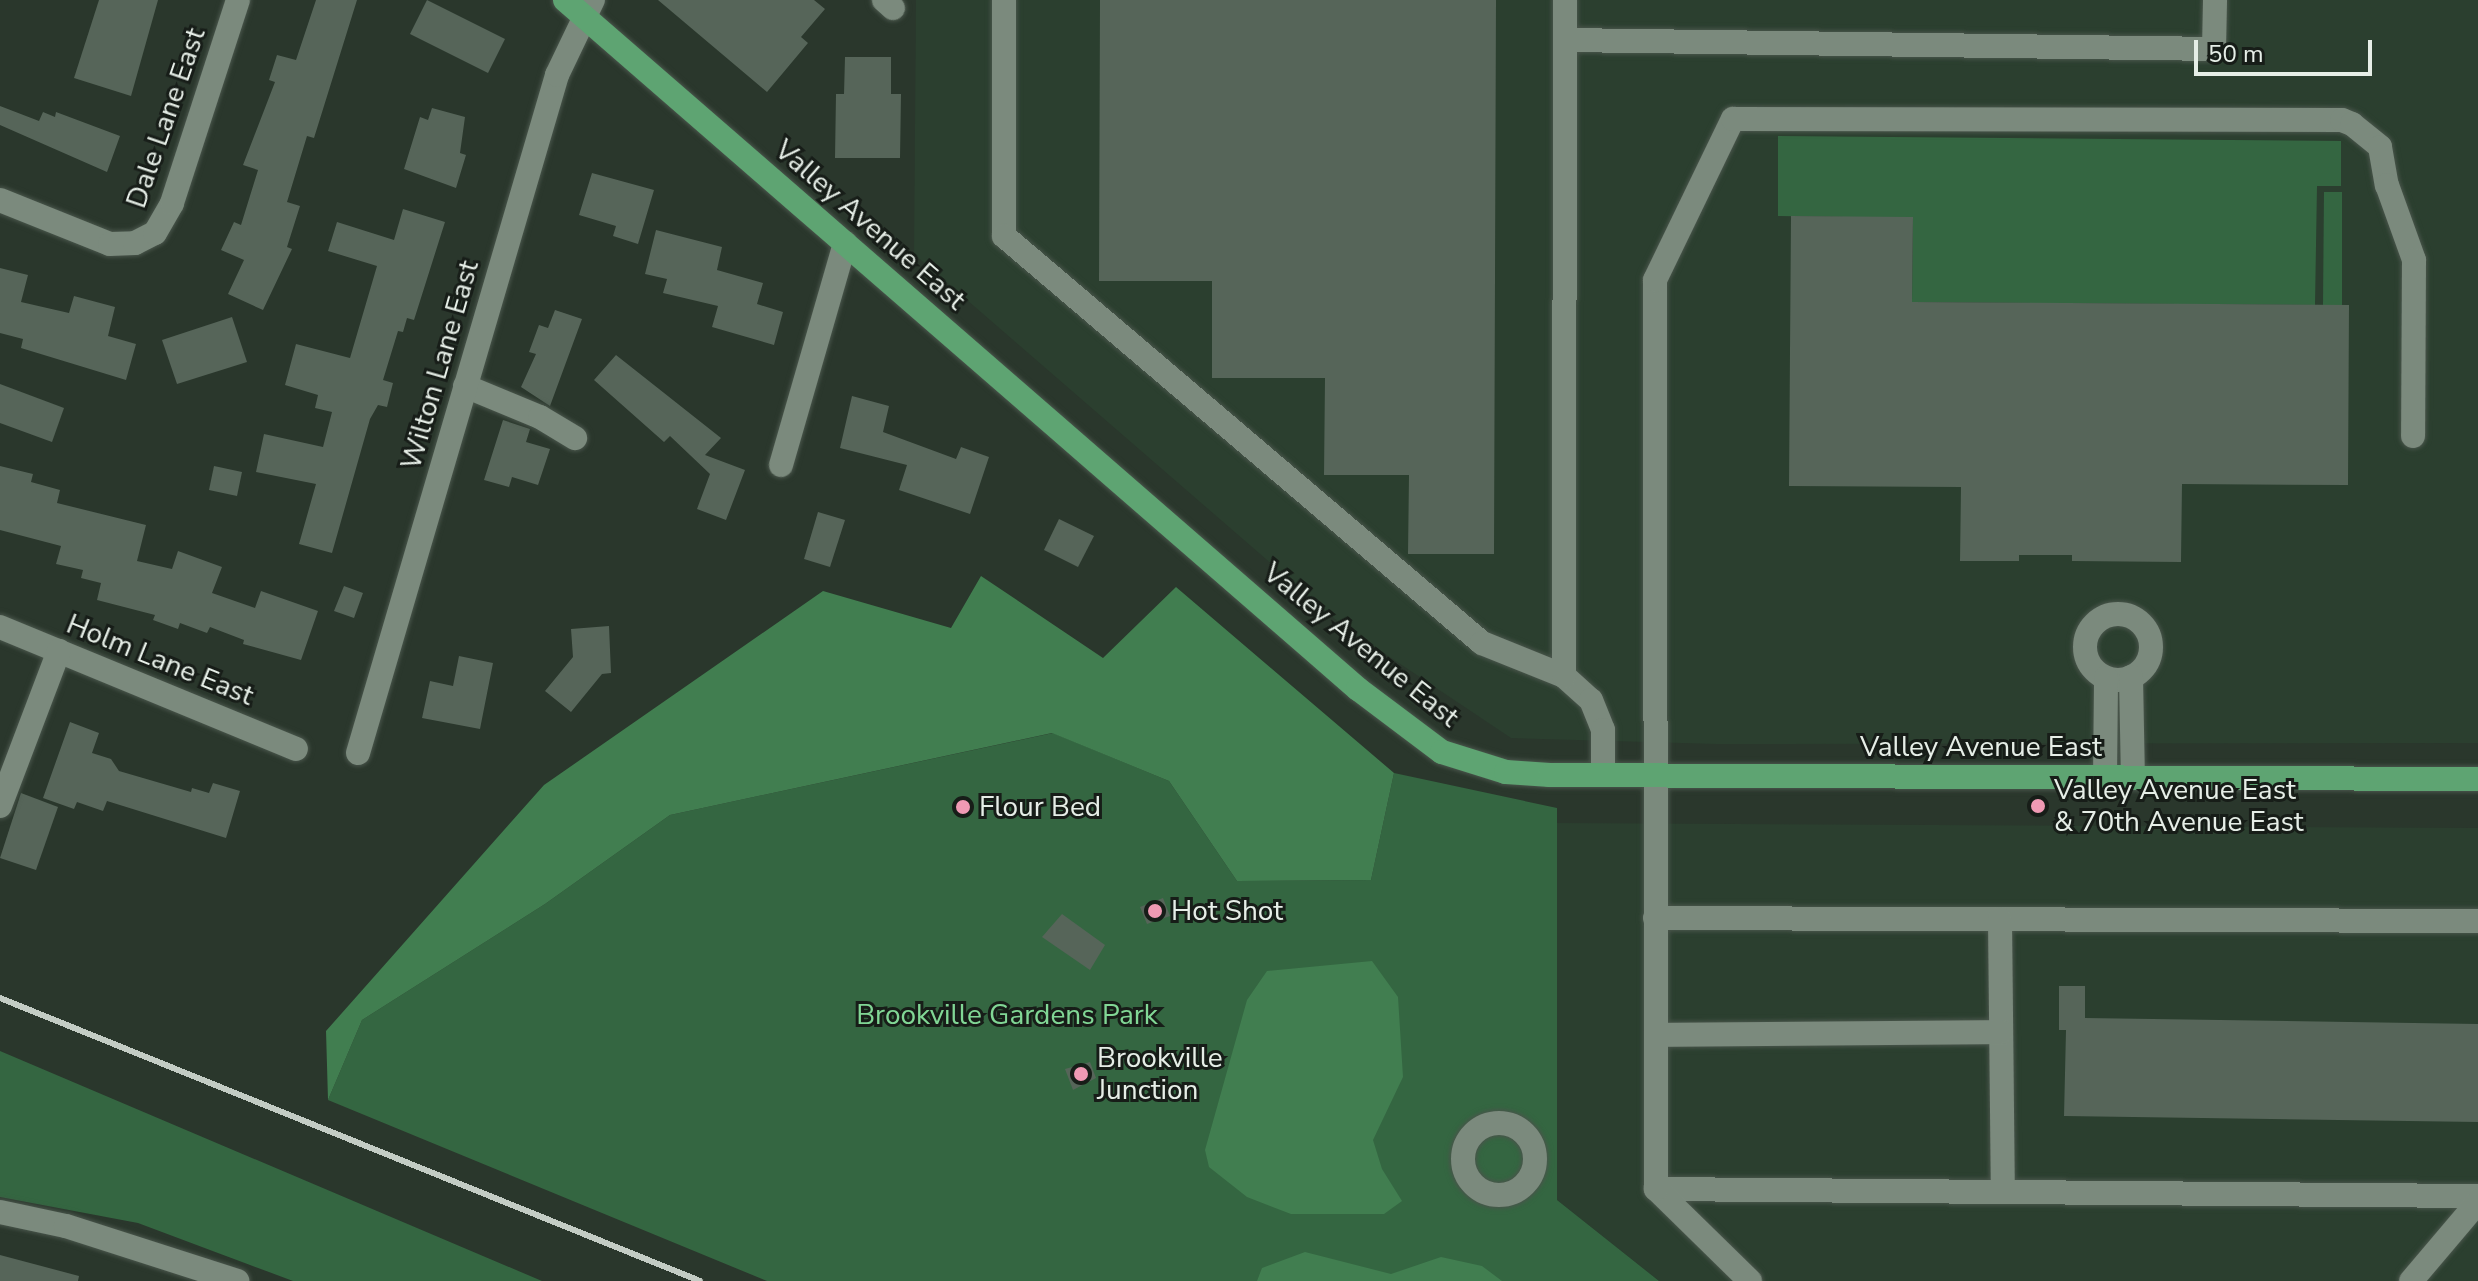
<!DOCTYPE html>
<style>
body{margin:0}
#map{position:relative;width:2478px;height:1281px;overflow:hidden;background:#2a372c;font-family:"Nunito Sans",sans-serif}
div>[style]{position:absolute}
[style*='--x']{left:calc(var(--x)*1px);top:calc(var(--y)*1px);width:calc(var(--w)*1px);rotate:calc(var(--a)*1deg)}
.built>*{inset:0;background:#2b3f2f}
.green>*{inset:0;background:#346641}
.forest>*{inset:0;background:#417e50}
.building>*{inset:0;background:#566559}
.roads{filter:drop-shadow(0 0 2px #49554b) drop-shadow(0 0 2px #49554b)}
.minor>*{height:24px;margin:-12px;padding:0 12px;transform-origin:12px;border-radius:12px;background:#7b8a7d}
.minor>.ring{margin:-12px;padding:0;box-sizing:content-box;background:none;border:24px solid #7b8a7d;border-radius:50%}
.major>*{height:24px;margin:-12px;padding:0 12px;transform-origin:12px;border-radius:12px;background:#5ea472}
.rail>*{height:6px;margin:-3px;padding:0 3px;transform-origin:3px;border-radius:3px;background:#c3ccc4}
.dots>*{width:22px;height:22px;translate:-50% -50%;box-sizing:border-box;border:4px solid #171d18;border-radius:50%}
span{translate:-50% -50%;white-space:nowrap;text-align:center;line-height:1.15;-webkit-text-stroke:6px #171d18;paint-order:stroke}
.street-label{font-size:28px;color:#e6eee7}
.poi-label{font-size:28px;color:#e6eee7}
.left{translate:0 -50%;text-align:left}
.park-label{font-size:28px;color:#81d795}
.scale{position:absolute;left:2194px;top:40px;width:178px;height:36px;box-sizing:border-box;border:4px solid #e6eee7;border-top:0;padding-left:10px;font-size:24px;line-height:28px;white-space:nowrap;color:#e6eee7;-webkit-text-stroke:6px #171d18;paint-order:stroke}
</style>
<div id="map">
<div class="built">
<i style="clip-path:polygon(916px 0,2478px 0,2478px 743px,1716px 744px,1511px 738px,1342px 625px,914px 254px)"></i>
<i style="clip-path:polygon(1557px 823px,2478px 828px,2478px 1281px,1659px 1281px,1557px 1200px)"></i>
</div>
<div class="green">
<i style="clip-path:polygon(1778px 136px,2341px 141px,2341px 186px,2317px 186px,2315px 305px,1912px 302px,1913px 218px,1778px 216px)"></i>
<i style="clip-path:polygon(2324px 192px,2342px 192px,2342px 305px,2323px 305px)"></i>
<i style="clip-path:polygon(1053px 733px,1169px 781px,1237px 881px,1371px 880px,1394px 773px,1557px 808px,1557px 1200px,1659px 1281px,767px 1281px,328px 1100px,362px 1020px,545px 904px,670px 815px)"></i>
<i style="clip-path:polygon(0 1051px,542px 1281px,293px 1281px,138px 1223px,0 1197px)"></i>
</div>
<div class="forest">
<i style="clip-path:polygon(981px 576px,1103px 658px,1176px 587px,1394px 773px,1371px 880px,1237px 881px,1169px 781px,1052px 733px,670px 815px,545px 904px,362px 1020px,328px 1100px,326px 1031px,544px 785px,823px 591px,951px 628px)"></i>
<i style="clip-path:polygon(1372px 961px,1398px 997px,1403px 1077px,1373px 1140px,1382px 1169px,1402px 1201px,1384px 1214px,1291px 1214px,1247px 1197px,1209px 1167px,1205px 1150px,1247px 1000px,1267px 971px)"></i>
<i style="clip-path:polygon(1305px 1252px,1391px 1274px,1441px 1257px,1482px 1266px,1502px 1281px,1257px 1281px,1262px 1268px)"></i>
</div>
<div class="building">
<i style="clip-path:polygon(99px 0,158px 0,131px 96px,74px 78px)"></i>
<i style="clip-path:polygon(316px 0,357px 0,314px 138px,307px 136px,287px 202px,300px 206px,287px 247px,292px 249px,263px 310px,228px 294px,244px 260px,221px 250px,234px 222px,241px 225px,258px 170px,243px 165px,275px 82px,269px 80px,277px 55px,296px 60px)"></i>
<i style="clip-path:polygon(427px 0,505px 39px,488px 73px,410px 34px)"></i>
<i style="clip-path:polygon(658px 0,814px 0,825px 9px,801px 37px,808px 43px,767px 92px)"></i>
<i style="clip-path:polygon(1100px 0,1496px 0,1494px 554px,1408px 554px,1409px 475px,1324px 475px,1325px 378px,1212px 378px,1212px 281px,1099px 281px)"></i>
<i style="clip-path:polygon(845px 57px,891px 57px,891px 94px,901px 94px,900px 158px,835px 158px,836px 94px,844px 94px)"></i>
<i style="clip-path:polygon(0 106px,39px 121px,43px 112px,55px 117px,56px 112px,120px 136px,107px 172px,0 125px)"></i>
<i style="clip-path:polygon(432px 108px,465px 117px,460px 153px,466px 155px,456px 188px,404px 169px,420px 117px,428px 120px)"></i>
<i style="clip-path:polygon(592px 173px,654px 190px,638px 244px,613px 236px,616px 226px,579px 215px)"></i>
<i style="clip-path:polygon(403px 209px,445px 222px,414px 320px,407px 318px,403px 332px,398px 331px,383px 380px,393px 383px,387px 407px,378px 405px,370px 419px,332px 553px,299px 544px,316px 484px,256px 472px,264px 434px,323px 447px,332px 412px,315px 408px,318px 395px,285px 385px,296px 344px,350px 358px,377px 266px,328px 251px,337px 222px,394px 240px)"></i>
<i style="clip-path:polygon(1791px 216px,1913px 217px,1912px 302px,2349px 305px,2348px 485px,2182px 484px,2181px 562px,2072px 561px,2072px 555px,2019px 555px,2019px 561px,1960px 561px,1961px 487px,1789px 486px)"></i>
<i style="clip-path:polygon(656px 230px,722px 247px,717px 270px,763px 283px,757px 304px,783px 312px,774px 345px,712px 327px,718px 306px,663px 293px,667px 279px,645px 274px)"></i>
<i style="clip-path:polygon(0 268px,28px 275px,21px 302px,69px 313px,74px 296px,115px 307px,108px 336px,136px 344px,126px 380px,21px 348px,23px 339px,0 333px)"></i>
<i style="clip-path:polygon(555px 310px,582px 319px,550px 406px,521px 387px,536px 354px,529px 352px,539px 325px,548px 328px)"></i>
<i style="clip-path:polygon(232px 317px,247px 362px,177px 384px,162px 340px)"></i>
<i style="clip-path:polygon(616px 355px,721px 438px,705px 455px,745px 470px,726px 520px,697px 509px,710px 474px,670px 436px,664px 442px,594px 380px)"></i>
<i style="clip-path:polygon(0 384px,64px 408px,52px 442px,0 423px)"></i>
<i style="clip-path:polygon(852px 396px,889px 406px,883px 432px,956px 459px,961px 447px,989px 457px,970px 514px,899px 490px,907px 465px,840px 448px)"></i>
<i style="clip-path:polygon(503px 420px,530px 429px,526px 442px,550px 449px,538px 485px,512px 477px,509px 487px,484px 480px)"></i>
<i style="clip-path:polygon(0 466px,33px 474px,31px 482px,60px 490px,57px 503px,146px 525px,137px 561px,172px 569px,178px 551px,222px 567px,212px 593px,255px 608px,261px 591px,318px 611px,301px 660px,243px 644px,244px 640px,210px 627px,207px 633px,180px 623px,178px 629px,153px 620px,155px 615px,97px 600px,101px 583px,81px 578px,83px 570px,56px 564px,61px 546px,0 530px)"></i>
<i style="clip-path:polygon(214px 466px,242px 472px,237px 496px,209px 490px)"></i>
<i style="clip-path:polygon(818px 512px,845px 520px,830px 567px,804px 559px)"></i>
<i style="clip-path:polygon(1059px 519px,1094px 536px,1078px 567px,1044px 550px)"></i>
<i style="clip-path:polygon(344px 586px,363px 593px,354px 618px,334px 611px)"></i>
<i style="clip-path:polygon(609px 626px,611px 673px,602px 674px,571px 712px,545px 691px,573px 657px,571px 629px)"></i>
<i style="clip-path:polygon(459px 656px,493px 663px,480px 729px,422px 718px,430px 681px,453px 686px)"></i>
<i style="clip-path:polygon(70px 722px,99px 733px,92px 753px,111px 759px,119px 771px,191px 792px,192px 788px,209px 793px,213px 783px,240px 791px,226px 838px,107px 801px,103px 811px,77px 802px,74px 809px,43px 798px)"></i>
<i style="clip-path:polygon(21px 793px,58px 807px,36px 870px,0 858px)"></i>
<i style="clip-path:polygon(1163px 898px,1170px 916px,1147px 924px,1140px 907px)"></i>
<i style="clip-path:polygon(1062px 914px,1105px 945px,1090px 970px,1042px 937px)"></i>
<i style="clip-path:polygon(2059px 986px,2085px 986px,2085px 1018px,2478px 1024px,2478px 1122px,2064px 1116px,2066px 1030px,2059px 1030px)"></i>
<i style="clip-path:polygon(1090px 1062px,1096px 1078px,1073px 1090px,1065px 1069px)"></i>
<i style="clip-path:polygon(0 1255px,79px 1276px,78px 1281px,0 1281px)"></i>
</div>
<div class="roads">
<div class="minor">
<i style="--x:884;--y:0;--w:12;--a:42"></i>
<i style="--x:1004;--y:0;--w:236;--a:90"></i>
<i style="--x:1004;--y:236;--w:628;--a:40.41"></i>
<i style="--x:1482;--y:643;--w:88;--a:21.9"></i>
<i style="--x:1564;--y:676;--w:36;--a:42"></i>
<i style="--x:1591;--y:700;--w:32;--a:68"></i>
<i style="--x:1603;--y:730;--w:44;--a:90"></i>
<i style="--x:1565;--y:40;--w:649;--a:0.79"></i>
<i style="--x:2214;--y:49;--w:49;--a:-88.8"></i>
<i style="--x:0;--y:200;--w:118;--a:21.8"></i>
<i style="--x:110;--y:244;--w:25;--a:-2"></i>
<i style="--x:135;--y:243;--w:22;--a:-27"></i>
<i style="--x:155;--y:233;--w:34;--a:-60"></i>
<i style="--x:172;--y:203;--w:213;--a:-72"></i>
<i style="--x:465;--y:386;--w:81;--a:22.5"></i>
<i style="--x:540;--y:417;--w:41;--a:31"></i>
<i style="--x:781;--y:465;--w:231;--a:-73.9"></i>
<i class="ring" style="left:2085px;top:614px;width:42px;height:42px"></i>
<i style="--x:0;--y:627;--w:320;--a:22.4"></i>
<i style="--x:1564;--y:676;--w:676;--a:-89.92"></i>
<i style="--x:2131;--y:677;--w:101;--a:88.9"></i>
<i style="--x:358;--y:753;--w:707;--a:-73.64"></i>
<i style="--x:557;--y:75;--w:83;--a:-64.4"></i>
<i style="--x:2105;--y:778;--w:100;--a:-89.4"></i>
<i style="--x:0;--y:806;--w:166;--a:-69.2"></i>
<i style="--x:1655;--y:918;--w:823;--a:0.21"></i>
<i style="--x:2000;--y:919;--w:273;--a:89.4"></i>
<i style="--x:1656;--y:1035;--w:345;--a:-0.5"></i>
<i class="ring" style="left:1463px;top:1123px;width:48px;height:48px"></i>
<i style="--x:1656;--y:1189;--w:822;--a:0.49"></i>
<i style="--x:0;--y:1212;--w:67;--a:12"></i>
<i style="--x:66;--y:1226;--w:180;--a:17.8"></i>
<i style="--x:1750;--y:1281;--w:132;--a:-135.6"></i>
<i style="--x:1656;--y:1189;--w:909;--a:-90.06"></i>
<i style="--x:1655;--y:280;--w:179;--a:-64.2"></i>
<i style="--x:1733;--y:119;--w:609;--a:0.09"></i>
<i style="--x:2342;--y:120;--w:11;--a:22"></i>
<i style="--x:2352;--y:124;--w:36;--a:39"></i>
<i style="--x:2380;--y:147;--w:39;--a:80"></i>
<i style="--x:2387;--y:185;--w:80;--a:70.2"></i>
<i style="--x:2414;--y:260;--w:176;--a:90.3"></i>
<i style="--x:2411;--y:1281;--w:104;--a:-49.7"></i>
</div>
<div class="major">
<i style="--x:565;--y:0;--w:1051;--a:40.99"></i>
<i style="--x:1358;--y:689;--w:105;--a:36.9"></i>
<i style="--x:1442;--y:752;--w:67;--a:17.4"></i>
<i style="--x:1506;--y:772;--w:44;--a:3.9"></i>
<i style="--x:1550;--y:775;--w:928;--a:0.25"></i>
</div>
</div>
<div class="rail">
<i style="--x:0;--y:998;--w:755;--a:22.01"></i>
</div>
<div class="dots">
<i style="left:2038px;top:806px;background:#f09ab4"></i>
<i style="left:963px;top:807px;background:#f09ab4"></i>
<i style="left:1155px;top:911px;background:#f09ab4"></i>
<i style="left:1081px;top:1074px;background:#f09ab4"></i>
</div>
<div class="street-label">
<span style="left:166px;top:118px;rotate:-71deg">Dale Lane East</span>
<span style="left:870px;top:225px;rotate:41deg">Valley Avenue East</span>
<span style="left:440px;top:365px;rotate:-74deg">Wilton Lane East</span>
<span style="left:1361px;top:645px;rotate:39deg">Valley Avenue East</span>
<span style="left:160px;top:660px;rotate:22deg">Holm Lane East</span>
<span style="left:1981px;top:747px">Valley Avenue East</span>
</div>
<div class="poi-label">
<span class="left" style="left:2054px;top:806px">Valley Avenue East<br>&amp; 70th Avenue East</span>
<span class="left" style="left:979px;top:807px">Flour Bed</span>
<span class="left" style="left:1171px;top:911px">Hot Shot</span>
<span class="left" style="left:1097px;top:1074px">Brookville<br>Junction</span>
</div>
<div class="park-label">
<span style="left:1007px;top:1015px">Brookville Gardens Park</span>
</div>
<div class="scale">50 m</div>
</div>
